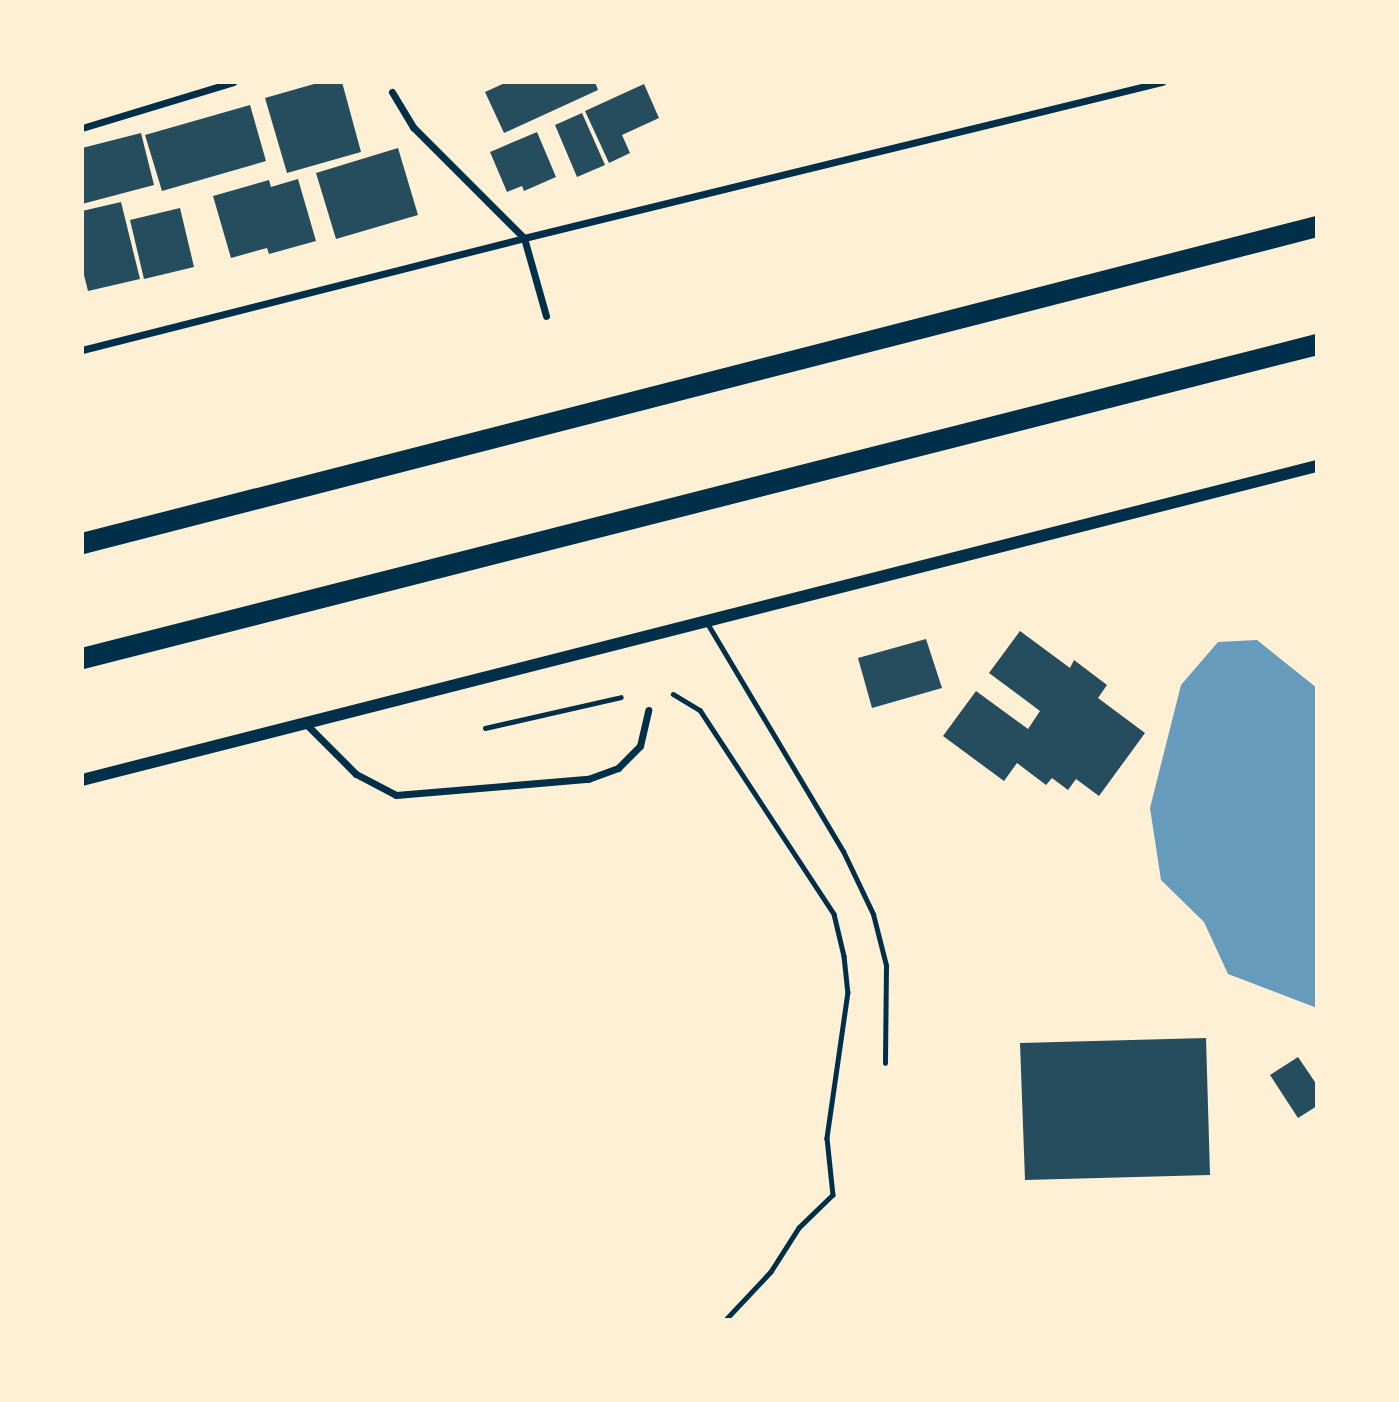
<!DOCTYPE html>
<style>
body{margin:0}
#map{position:relative;width:1399px;height:1402px;overflow:hidden;background:#fdf0d5;font-family:"Titillium Web",sans-serif}
div>[style]{position:absolute}
[style*='--x']{left:calc(var(--x)*1px);top:calc(var(--y)*1px);width:calc(var(--w)*1px);rotate:calc(var(--a)*1deg)}
.water>*{inset:0;background:#669bbc}
.building>*{inset:0;background:#264d5e}
.path>*{height:4.5px;margin:-2.25px;padding:0 2.25px;transform-origin:2.25px;border-radius:2.25px;background:#003049}
.service>*{height:5px;margin:-2.5px;padding:0 2.5px;transform-origin:2.5px;border-radius:2.5px;background:#003049}
.minor>*{height:7px;margin:-3.5px;padding:0 3.5px;transform-origin:3.5px;border-radius:3.5px;background:#003049}
.tertiary>*{height:12px;margin:-6px;padding:0 6px;transform-origin:6px;border-radius:6px;background:#003049}
.motorway>*{height:21px;margin:-10.5px;padding:0 10.5px;transform-origin:10.5px;border-radius:10.5px;background:#003049}
span{translate:-50% -50%;white-space:nowrap;text-align:center;line-height:1.15;-webkit-text-stroke:6px #fdf0d5;paint-order:stroke}
.frame{position:absolute;inset:0;border:84px solid #fdf0d5;pointer-events:none}
</style>
<div id="map">
<div class="water">
<i style="clip-path:polygon(1257px 640px,1317px 688px,1317px 1008px,1228px 974px,1204px 922px,1161px 880px,1150px 808px,1181px 685px,1218px 642px)"></i>
</div>
<div class="building">
<i style="clip-path:polygon(321px 82px,342px 82px,361px 152px,287px 173px,265px 98px)"></i>
<i style="clip-path:polygon(507px 82px,595px 82px,598px 90px,504px 133px,485px 92px)"></i>
<i style="clip-path:polygon(644px 84px,659px 118px,622px 135px,630px 153px,609px 163px,585px 111px)"></i>
<i style="clip-path:polygon(250px 105px,266px 161px,162px 191px,145px 135px)"></i>
<i style="clip-path:polygon(582px 113px,605px 165px,577px 177px,555px 125px)"></i>
<i style="clip-path:polygon(537px 132px,556px 177px,524px 191px,522px 186px,507px 192px,490px 152px)"></i>
<i style="clip-path:polygon(141px 133px,154px 185px,82px 204px,82px 148px)"></i>
<i style="clip-path:polygon(398px 148px,418px 215px,336px 239px,316px 173px)"></i>
<i style="clip-path:polygon(298px 179px,316px 241px,269px 254px,267px 248px,231px 258px,213px 196px,269px 180px,271px 187px)"></i>
<i style="clip-path:polygon(121px 202px,140px 279px,88px 291px,82px 267px,82px 211px)"></i>
<i style="clip-path:polygon(180px 208px,194px 267px,144px 279px,130px 220px)"></i>
<i style="clip-path:polygon(1020px 631px,1070px 668px,1074px 660px,1107px 685px,1098px 698px,1145px 733px,1099px 796px,1076px 779px,1068px 790px,1052px 778px,1046px 785px,1017px 763px,1004px 781px,943px 736px,976px 691px,1028px 729px,1040px 711px,989px 673px)"></i>
<i style="clip-path:polygon(926px 639px,942px 688px,872px 708px,858px 658px)"></i>
<i style="clip-path:polygon(1206px 1038px,1210px 1175px,1025px 1180px,1020px 1043px)"></i>
<i style="clip-path:polygon(1298px 1057px,1317px 1085px,1317px 1106px,1298px 1118px,1270px 1075px)"></i>
</div>
<div class="path">
<i style="--x:673;--y:694;--w:31;--a:31"></i>
<i style="--x:700;--y:710;--w:244;--a:56.7"></i>
<i style="--x:834;--y:914;--w:43;--a:76.6"></i>
<i style="--x:844;--y:956;--w:36;--a:84"></i>
<i style="--x:848;--y:992;--w:148;--a:98.2"></i>
<i style="--x:827;--y:1138;--w:57;--a:84"></i>
<i style="--x:833;--y:1195;--w:47;--a:135.9"></i>
<i style="--x:799;--y:1228;--w:52;--a:122.5"></i>
<i style="--x:771;--y:1272;--w:66;--a:133.2"></i>
<i style="--x:485;--y:728;--w:139;--a:-12.8"></i>
</div>
<div class="service">
<i style="--x:707;--y:623;--w:265;--a:59.2"></i>
<i style="--x:843;--y:851;--w:70;--a:64.5"></i>
<i style="--x:873;--y:914;--w:53;--a:75.7"></i>
<i style="--x:886;--y:965;--w:98;--a:90.6"></i>
</div>
<div class="minor">
<i style="--x:392;--y:92;--w:41;--a:59"></i>
<i style="--x:413;--y:127;--w:157;--a:45"></i>
<i style="--x:524;--y:238;--w:81;--a:74.2"></i>
<i style="--x:82;--y:128;--w:158;--a:-16.9"></i>
<i style="--x:82;--y:350;--w:456;--a:-14.2"></i>
<i style="--x:524;--y:238;--w:657;--a:-13.74"></i>
<i style="--x:305;--y:723;--w:72;--a:45"></i>
<i style="--x:356;--y:774;--w:45;--a:27.7"></i>
<i style="--x:396;--y:795;--w:193;--a:-4.8"></i>
<i style="--x:588;--y:779;--w:32;--a:-20"></i>
<i style="--x:618;--y:768;--w:31;--a:-45"></i>
<i style="--x:640;--y:746;--w:37;--a:-77"></i>
</div>
<div class="tertiary">
<i style="--x:82;--y:780;--w:1274;--a:-14.27"></i>
</div>
<div class="motorway">
<i style="--x:82;--y:543;--w:1275;--a:-14.4"></i>
<i style="--x:82;--y:658;--w:1274;--a:-14.27"></i>
</div>
<div class="frame"></div>
</div>
